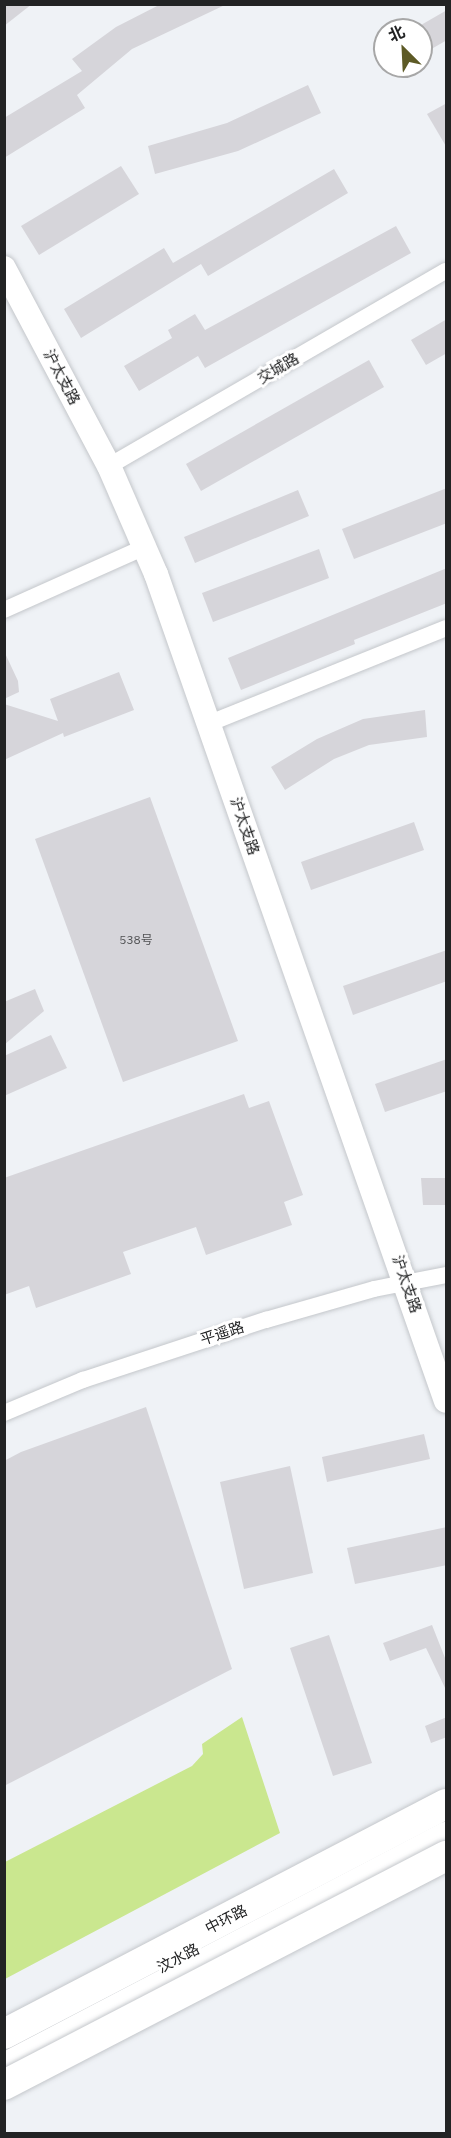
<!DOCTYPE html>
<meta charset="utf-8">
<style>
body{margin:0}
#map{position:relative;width:451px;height:2138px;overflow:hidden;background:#eff2f6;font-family:"IBM Plex Sans","Noto Sans SC",sans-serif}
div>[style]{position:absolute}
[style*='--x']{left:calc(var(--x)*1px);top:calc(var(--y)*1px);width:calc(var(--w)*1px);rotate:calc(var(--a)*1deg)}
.green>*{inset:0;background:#cae78f}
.building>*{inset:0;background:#d6d5da}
.roads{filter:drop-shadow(0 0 2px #c4c7cb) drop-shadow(0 0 2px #c4c7cb)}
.street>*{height:16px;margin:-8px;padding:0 8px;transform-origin:8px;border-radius:8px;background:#fff}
.secondary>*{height:24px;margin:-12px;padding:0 12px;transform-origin:12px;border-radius:12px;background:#fff}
.primary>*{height:26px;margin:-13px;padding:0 13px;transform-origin:13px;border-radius:13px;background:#fff}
.highway>*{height:30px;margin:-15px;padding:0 15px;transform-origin:15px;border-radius:15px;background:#fff}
.bridges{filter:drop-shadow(0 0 2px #c4c7cb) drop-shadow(0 0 2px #c4c7cb)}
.highway-bridge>*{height:30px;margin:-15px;padding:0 15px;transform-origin:15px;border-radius:15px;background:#fff}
span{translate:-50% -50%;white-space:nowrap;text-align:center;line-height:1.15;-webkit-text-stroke:6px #fff;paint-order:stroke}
.number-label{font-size:12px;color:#4f5052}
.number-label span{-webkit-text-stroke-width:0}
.street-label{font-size:15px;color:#222324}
.frame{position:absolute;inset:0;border:6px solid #222324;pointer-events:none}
.north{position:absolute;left:373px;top:18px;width:60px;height:60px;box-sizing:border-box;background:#fff;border:2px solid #a7a7a7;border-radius:50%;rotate:336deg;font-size:16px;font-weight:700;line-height:24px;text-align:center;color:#222324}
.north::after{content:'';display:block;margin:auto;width:21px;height:27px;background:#5d5a26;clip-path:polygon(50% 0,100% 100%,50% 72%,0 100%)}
</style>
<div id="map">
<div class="green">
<i style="clip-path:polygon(242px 1717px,280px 1833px,5px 1979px,5px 1862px,192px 1766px,203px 1754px,202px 1744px)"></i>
</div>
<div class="building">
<i style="clip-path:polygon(4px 4px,32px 4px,4px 26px)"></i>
<i style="clip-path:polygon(161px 4px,227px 4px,132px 49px,77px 95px,85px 108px,4px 158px,4px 118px,82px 71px,72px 59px,116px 27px)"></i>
<i style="clip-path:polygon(447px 10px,447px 40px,421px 55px,421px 25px)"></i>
<i style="clip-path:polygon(308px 85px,321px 113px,238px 151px,155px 174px,148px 146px,227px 123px)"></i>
<i style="clip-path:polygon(447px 103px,447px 148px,427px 114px)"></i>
<i style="clip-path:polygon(121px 166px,139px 194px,39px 255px,21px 226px)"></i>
<i style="clip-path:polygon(334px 169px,348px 193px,208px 276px,201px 264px,81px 338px,64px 309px,164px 248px,173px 263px)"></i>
<i style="clip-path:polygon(396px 226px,411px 253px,205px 368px,198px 356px,139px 391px,124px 366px,172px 338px,168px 330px,195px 314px,205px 330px)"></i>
<i style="clip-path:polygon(447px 319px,447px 353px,426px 365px,411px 340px)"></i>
<i style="clip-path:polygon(369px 360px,384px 387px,201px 491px,186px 464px)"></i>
<i style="clip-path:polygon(447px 488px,447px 523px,354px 559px,342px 529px)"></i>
<i style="clip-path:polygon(298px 490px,309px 516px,195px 563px,184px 537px)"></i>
<i style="clip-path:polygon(319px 549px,329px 578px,213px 622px,202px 593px)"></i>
<i style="clip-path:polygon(447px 568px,447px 603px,354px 640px,355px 644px,241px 690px,228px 658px)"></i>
<i style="clip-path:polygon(4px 651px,18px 681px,19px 692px,4px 699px)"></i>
<i style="clip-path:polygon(119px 672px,134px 710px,64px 737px,63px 733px,4px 760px,4px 704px,58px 721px,50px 699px)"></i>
<i style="clip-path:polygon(425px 710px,427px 737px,369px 745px,334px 759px,285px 790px,271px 767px,317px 739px,363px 719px)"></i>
<i style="clip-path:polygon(150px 797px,238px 1041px,123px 1082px,35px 839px)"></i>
<i style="clip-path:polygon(414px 822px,424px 850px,311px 890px,301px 862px)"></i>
<i style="clip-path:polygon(447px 950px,447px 981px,353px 1015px,343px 986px)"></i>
<i style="clip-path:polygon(35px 989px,44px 1011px,4px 1045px,4px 1002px)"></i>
<i style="clip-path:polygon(51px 1035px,67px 1068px,4px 1096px,4px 1056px)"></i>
<i style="clip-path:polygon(447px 1059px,447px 1091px,385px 1112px,375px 1084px)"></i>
<i style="clip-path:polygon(244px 1094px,249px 1108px,269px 1101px,303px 1195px,284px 1202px,292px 1225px,206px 1255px,196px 1227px,123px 1252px,131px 1274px,36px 1308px,29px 1286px,4px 1295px,4px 1178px)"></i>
<i style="clip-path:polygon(421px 1178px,447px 1178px,447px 1205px,423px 1205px)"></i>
<i style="clip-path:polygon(146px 1407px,232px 1669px,4px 1786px,4px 1461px,21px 1452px)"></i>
<i style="clip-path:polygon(424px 1434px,430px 1459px,327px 1482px,322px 1457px)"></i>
<i style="clip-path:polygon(290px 1466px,313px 1573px,244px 1589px,220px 1482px)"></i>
<i style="clip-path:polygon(447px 1527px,447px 1565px,355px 1584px,347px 1548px)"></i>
<i style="clip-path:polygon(432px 1625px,447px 1663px,446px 1690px,426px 1648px,390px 1661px,383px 1643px)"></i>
<i style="clip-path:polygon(329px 1635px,372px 1763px,333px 1776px,290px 1648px)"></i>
<i style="clip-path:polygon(447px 1717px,447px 1737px,431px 1743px,425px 1726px)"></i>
</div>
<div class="roads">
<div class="street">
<i style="--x:109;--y:466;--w:389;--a:-30.1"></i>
<i style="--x:4;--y:610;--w:154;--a:-24.1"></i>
<i style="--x:210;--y:723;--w:254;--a:-21.9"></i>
<i style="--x:4;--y:1413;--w:86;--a:-22.7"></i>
<i style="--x:83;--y:1380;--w:193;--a:-18.2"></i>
<i style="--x:266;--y:1320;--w:112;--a:-16"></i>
<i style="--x:374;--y:1289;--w:73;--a:-11"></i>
</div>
<div class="secondary">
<i style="--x:4;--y:268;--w:224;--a:62.1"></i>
<i style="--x:109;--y:466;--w:118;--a:66.5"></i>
<i style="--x:156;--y:574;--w:876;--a:70.68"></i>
</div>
<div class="primary">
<i style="--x:4;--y:2066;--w:499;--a:-27.6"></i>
</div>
<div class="highway">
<i style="--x:4;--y:2034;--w:498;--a:-27.5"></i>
</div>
</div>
<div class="bridges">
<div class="highway-bridge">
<i style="--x:4;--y:2085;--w:498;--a:-27.4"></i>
</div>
</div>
<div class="number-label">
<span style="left:136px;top:940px">538号</span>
</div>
<div class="street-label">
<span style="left:278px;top:368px;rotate:-30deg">交城路</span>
<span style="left:62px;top:377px;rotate:62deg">沪太支路</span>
<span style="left:245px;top:826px;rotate:71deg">沪太支路</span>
<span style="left:407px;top:1284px;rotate:71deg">沪太支路</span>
<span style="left:222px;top:1333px;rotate:-18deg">平遥路</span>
<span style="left:226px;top:1919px;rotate:-27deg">中环路</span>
<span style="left:178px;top:1958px;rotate:-28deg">汶水路</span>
</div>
<div class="frame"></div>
<div class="north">北</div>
</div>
